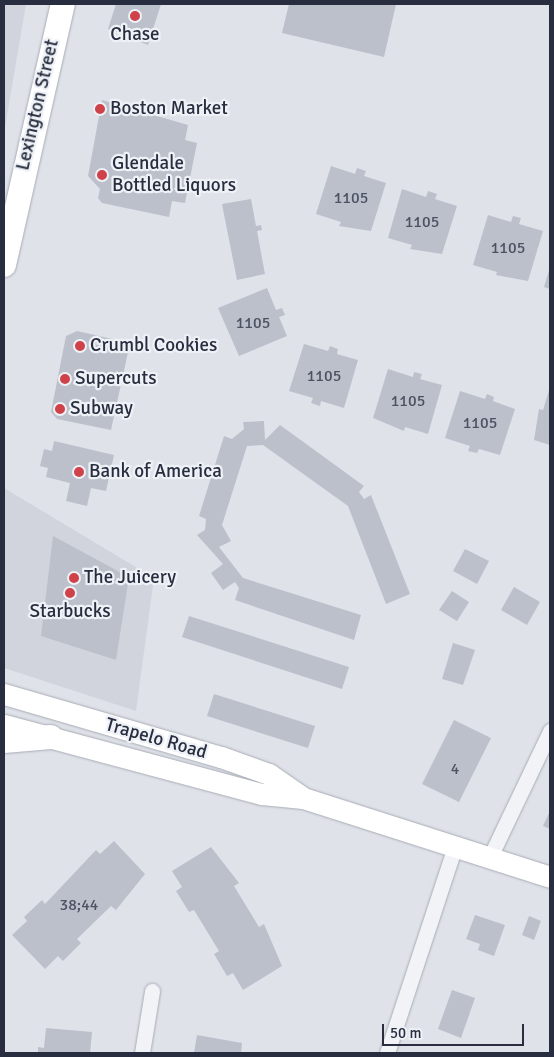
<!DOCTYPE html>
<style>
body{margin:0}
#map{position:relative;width:554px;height:1057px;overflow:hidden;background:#dfe2e8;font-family:Signika,sans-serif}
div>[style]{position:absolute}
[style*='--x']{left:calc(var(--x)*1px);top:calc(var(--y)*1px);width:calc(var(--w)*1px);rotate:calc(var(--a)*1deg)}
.built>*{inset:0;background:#d1d4dd}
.building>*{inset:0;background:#bcc0cb}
.roads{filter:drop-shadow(0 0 1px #a8acb6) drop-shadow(0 0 1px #a8acb6)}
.street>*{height:15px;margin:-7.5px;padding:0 7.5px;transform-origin:7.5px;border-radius:7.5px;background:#f1f3f7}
.secondary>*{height:21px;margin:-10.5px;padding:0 10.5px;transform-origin:10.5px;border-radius:10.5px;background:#fff}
.primary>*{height:24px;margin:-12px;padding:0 12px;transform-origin:12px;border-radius:12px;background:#fff}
.dots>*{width:14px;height:14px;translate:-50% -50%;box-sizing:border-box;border:2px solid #eef1f6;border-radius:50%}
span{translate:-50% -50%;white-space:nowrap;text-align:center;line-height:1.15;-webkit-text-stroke:4.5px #eef1f6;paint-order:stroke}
.number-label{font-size:16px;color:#4d5263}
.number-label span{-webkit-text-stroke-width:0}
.poi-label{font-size:19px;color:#282e40}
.left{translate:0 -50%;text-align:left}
.street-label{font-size:19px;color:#282e40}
.frame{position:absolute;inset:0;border:5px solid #282e40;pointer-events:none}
.scale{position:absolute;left:382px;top:1024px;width:142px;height:22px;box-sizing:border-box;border:2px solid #282e40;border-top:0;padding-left:6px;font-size:15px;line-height:18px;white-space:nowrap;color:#282e40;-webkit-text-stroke:4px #eef1f6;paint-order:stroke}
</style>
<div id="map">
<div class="built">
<i style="clip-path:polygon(4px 4px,26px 4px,4px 133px)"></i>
<i style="clip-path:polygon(4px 488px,154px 578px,136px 711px,4px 668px)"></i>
</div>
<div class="building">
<i style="clip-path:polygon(116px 4px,161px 4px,148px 45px,108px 29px)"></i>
<i style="clip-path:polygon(289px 4px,396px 4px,384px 57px,282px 33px)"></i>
<i style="clip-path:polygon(102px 100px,188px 125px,185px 140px,197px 143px,185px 203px,172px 201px,169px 217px,102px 203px,98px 198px,100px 189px,88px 176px)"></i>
<i style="clip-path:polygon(331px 166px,355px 174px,357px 168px,366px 171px,364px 176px,386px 183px,371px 231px,339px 226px,341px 222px,316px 214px)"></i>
<i style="clip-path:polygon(402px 189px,426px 197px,428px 191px,437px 194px,435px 199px,457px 206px,442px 254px,410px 249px,412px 245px,388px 238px)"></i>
<i style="clip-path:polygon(251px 199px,256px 226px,261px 225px,262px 230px,257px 231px,265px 274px,237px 280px,222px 204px)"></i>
<i style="clip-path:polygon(488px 215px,511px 222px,513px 216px,521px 218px,519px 224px,543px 231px,528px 281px,496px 275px,497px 272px,473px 265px)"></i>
<i style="clip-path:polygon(550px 267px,550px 289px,544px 287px)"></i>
<i style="clip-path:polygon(267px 288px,276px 310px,282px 308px,285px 315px,279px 317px,287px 336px,239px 356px,218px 308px)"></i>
<i style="clip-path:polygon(77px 331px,130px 343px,111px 430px,57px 419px,51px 412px,66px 336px)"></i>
<i style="clip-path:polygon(304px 344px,328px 351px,330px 346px,338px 349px,337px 354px,358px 360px,344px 408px,321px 401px,320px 406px,311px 403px,313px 398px,289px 391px)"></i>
<i style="clip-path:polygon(388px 369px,413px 377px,414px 372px,422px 374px,420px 379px,442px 385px,428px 434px,405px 427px,404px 431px,373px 418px)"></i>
<i style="clip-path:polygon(550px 387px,550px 445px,534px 440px,539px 409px,543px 410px)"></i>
<i style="clip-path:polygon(460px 391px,485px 399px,487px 394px,494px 397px,493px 401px,515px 409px,500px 455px,479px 449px,477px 453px,468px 451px,470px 446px,445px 438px)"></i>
<i style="clip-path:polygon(264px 421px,265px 440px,280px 425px,364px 486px,359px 492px,364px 499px,371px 495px,410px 594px,386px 604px,348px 506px,263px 445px,247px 446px,222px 525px,231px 541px,219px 547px,243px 578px,361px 615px,354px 640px,235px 600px,239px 588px,235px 582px,223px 590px,211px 573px,223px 564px,197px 535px,205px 530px,206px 519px,199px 516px,224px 436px,232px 439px,244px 429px,243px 422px)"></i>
<i style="clip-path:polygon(54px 441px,114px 455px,106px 491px,91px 488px,87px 506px,66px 501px,70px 483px,46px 477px,48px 468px,40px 466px,44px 449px,52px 451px)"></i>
<i style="clip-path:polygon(53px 536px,129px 577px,116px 660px,41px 636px)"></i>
<i style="clip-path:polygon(465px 549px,489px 561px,477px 584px,453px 571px)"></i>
<i style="clip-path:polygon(514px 587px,540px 602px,527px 625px,501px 610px)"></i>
<i style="clip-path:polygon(452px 591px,469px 602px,457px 621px,439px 610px)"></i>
<i style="clip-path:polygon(189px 616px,349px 667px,342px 689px,182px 637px)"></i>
<i style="clip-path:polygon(453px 643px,475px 650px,463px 685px,442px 679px)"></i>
<i style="clip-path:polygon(214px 694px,315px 726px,308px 748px,207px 716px)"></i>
<i style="clip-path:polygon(454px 720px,491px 738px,459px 802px,422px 784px)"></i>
<i style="clip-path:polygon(550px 811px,550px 829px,543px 826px)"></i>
<i style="clip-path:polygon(114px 841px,145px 874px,116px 910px,111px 906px,77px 939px,81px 943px,63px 961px,58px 956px,45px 969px,12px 935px,27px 921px,24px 917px,42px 900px,45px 904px,96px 850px,100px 854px)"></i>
<i style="clip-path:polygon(211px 847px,239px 883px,234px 886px,259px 927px,264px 924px,282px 966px,243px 990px,233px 973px,227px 976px,214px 954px,219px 951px,194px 910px,189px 912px,176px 891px,182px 887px,172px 871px)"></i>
<i style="clip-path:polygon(475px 915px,505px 925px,494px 956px,478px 950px,480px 944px,466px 939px)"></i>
<i style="clip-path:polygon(529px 916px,541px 921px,534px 940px,522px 935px)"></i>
<i style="clip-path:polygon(452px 990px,475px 998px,461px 1038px,438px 1029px)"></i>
<i style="clip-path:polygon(46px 1028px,92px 1032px,90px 1053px,38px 1053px,38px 1047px,44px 1048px)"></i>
<i style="clip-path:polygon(197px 1035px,242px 1043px,241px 1053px,194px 1053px)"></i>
</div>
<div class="roads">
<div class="street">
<i style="--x:490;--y:857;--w:140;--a:-64.5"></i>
<i style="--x:142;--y:1053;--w:63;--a:-80.8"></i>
<i style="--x:387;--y:1053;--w:218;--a:-71.8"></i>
</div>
<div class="secondary">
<i style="--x:4;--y:694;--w:226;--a:16.2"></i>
<i style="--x:221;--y:757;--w:51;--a:19.5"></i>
<i style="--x:269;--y:774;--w:40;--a:34.9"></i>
<i style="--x:4;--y:725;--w:267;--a:15"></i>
<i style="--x:262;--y:794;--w:41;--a:5.6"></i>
<i style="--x:303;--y:798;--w:259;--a:17.7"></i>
</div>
<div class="primary">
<i style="--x:4;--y:265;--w:268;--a:-77.3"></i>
<i style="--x:4;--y:741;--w:47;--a:-4.9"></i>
</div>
</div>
<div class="dots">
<i style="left:135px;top:16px;background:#cf4249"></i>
<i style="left:100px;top:109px;background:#cf4249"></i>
<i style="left:102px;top:175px;background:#cf4249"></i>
<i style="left:80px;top:346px;background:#cf4249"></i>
<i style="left:65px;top:379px;background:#cf4249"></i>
<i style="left:60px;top:409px;background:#cf4249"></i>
<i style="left:79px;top:472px;background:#cf4249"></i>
<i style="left:74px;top:578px;background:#cf4249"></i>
<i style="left:70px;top:593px;background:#cf4249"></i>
</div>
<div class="number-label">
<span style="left:351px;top:198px">1105</span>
<span style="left:422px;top:222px">1105</span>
<span style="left:508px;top:248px">1105</span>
<span style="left:253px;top:323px">1105</span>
<span style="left:324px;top:376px">1105</span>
<span style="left:408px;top:401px">1105</span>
<span style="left:480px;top:423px">1105</span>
<span style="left:455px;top:769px">4</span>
<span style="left:79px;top:905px">38;44</span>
</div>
<div class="poi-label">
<span style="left:135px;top:35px">Chase</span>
<span class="left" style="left:110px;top:109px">Boston Market</span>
<span class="left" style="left:112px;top:175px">Glendale<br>Bottled Liquors</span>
<span class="left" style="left:90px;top:346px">Crumbl Cookies</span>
<span class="left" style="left:75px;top:379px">Supercuts</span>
<span class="left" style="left:70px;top:409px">Subway</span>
<span class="left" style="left:89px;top:472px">Bank of America</span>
<span class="left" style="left:84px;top:578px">The Juicery</span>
<span style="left:70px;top:612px">Starbucks</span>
</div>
<div class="street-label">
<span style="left:38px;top:105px;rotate:-77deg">Lexington Street</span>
<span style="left:156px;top:739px;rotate:16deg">Trapelo Road</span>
</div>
<div class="frame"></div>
<div class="scale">50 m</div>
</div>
